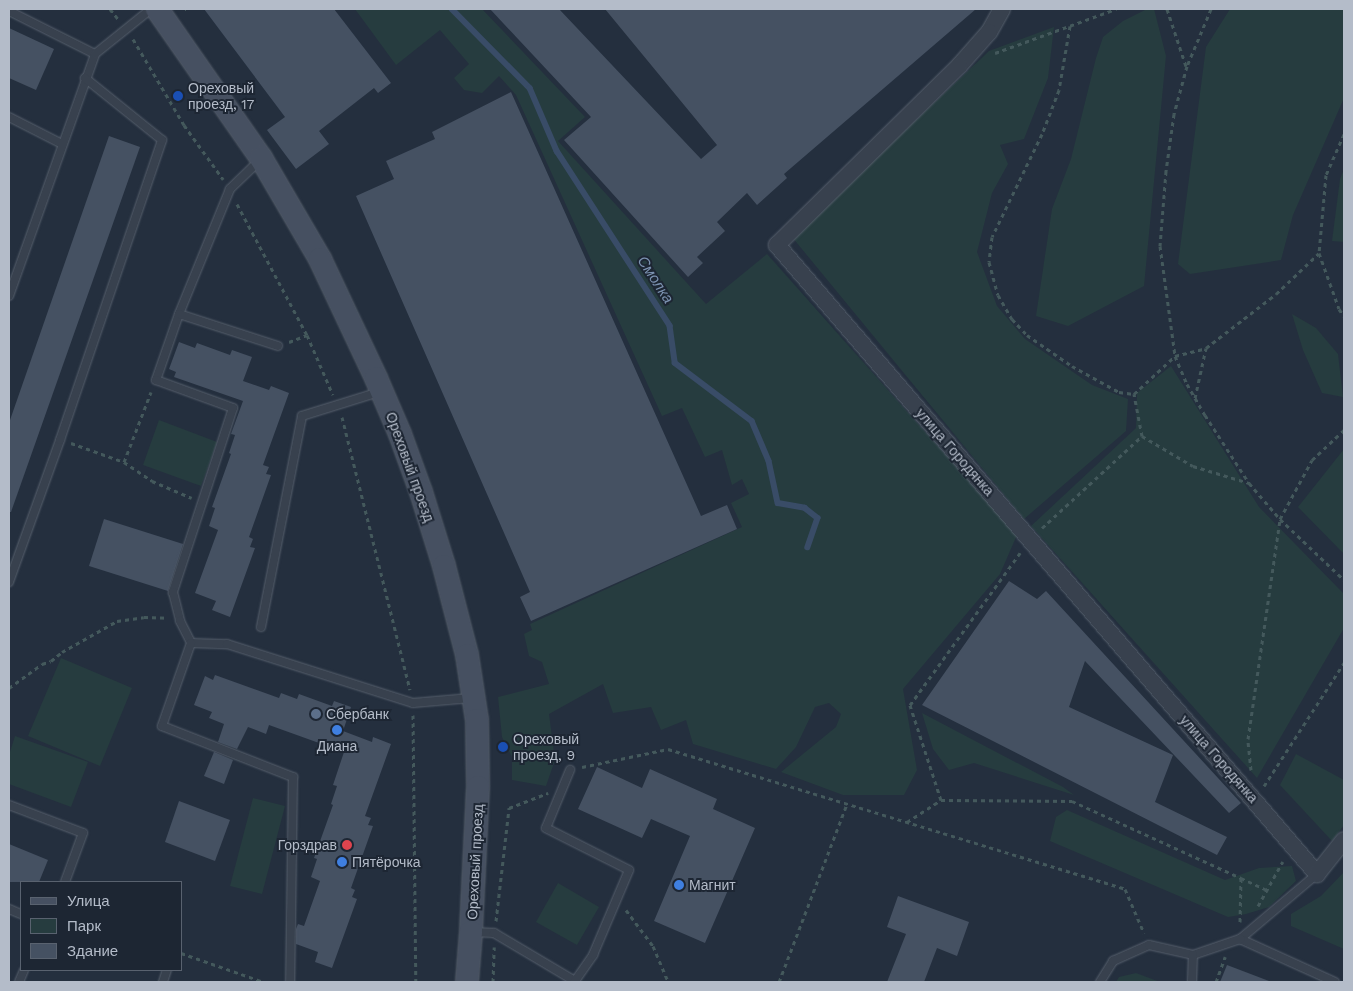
<!DOCTYPE html>
<meta charset="utf-8">
<style>
body{margin:0}
#map{position:relative;width:1353px;height:991px;overflow:hidden;background:#242f3e;font-family:"Work Sans",sans-serif}
div>[style]{position:absolute}
[style*='--x']{left:calc(var(--x)*1px);top:calc(var(--y)*1px);width:calc(var(--w)*1px);rotate:calc(var(--a)*1deg)}
.green>*{inset:0;background:#263c3f}
.stream>*{height:5.5px;margin:-2.75px;padding:0 2.75px;transform-origin:2.75px;border-radius:2.75px;background:#394c67}
.building>*{inset:0;background:#455162}
.path>*{height:3px;margin-top:-1.5px;transform-origin:0;background:repeating-linear-gradient(90deg,#44595c 0 4px,transparent 0 8px)}
.roads{filter:drop-shadow(0 0 1px #565f6c) drop-shadow(0 0 1px #565f6c)}
.lane>*{height:8px;margin:-4px;padding:0 4px;transform-origin:4px;border-radius:4px;background:#38414e}
.street>*{height:16px;margin:-8px;padding:0 8px;transform-origin:8px;border-radius:8px;background:#38414e}
.secondary>*{height:22px;margin:-11px;padding:0 11px;transform-origin:11px;border-radius:11px;background:#465061}
.dots>*{width:14px;height:14px;translate:-50% -50%;box-sizing:border-box;border:2px solid #1d2633;border-radius:50%}
span{translate:-50% -50%;white-space:nowrap;text-align:center;line-height:1.15;-webkit-text-stroke:4px #1d2633;paint-order:stroke}
.poi-label{font-size:14px;color:#b4bcc9}
.left{translate:0 -50%;text-align:left}
.right{translate:-100% -50%;text-align:right}
.street-label{font-size:14px;color:#b4bcc9}
.water-label{font-size:15px;color:#7c92b1;font-style:italic}
.frame{position:absolute;inset:0;border:10px solid #b4bcc9;pointer-events:none}
.legend{position:absolute;left:20px;top:881px;width:162px;height:90px;box-sizing:border-box;background:#1d2633;border:1px solid #59626f;margin:0;padding:6px 9px;list-style:none;font-size:15px;color:#b4bcc9}
.legend li{display:flex;align-items:center;gap:10px;height:25px}
.legend b{width:25px;border:1px solid #59626f}
</style>
<div id="map">
<div class="green">
<i style="clip-path:polygon(355px 9px,482px 9px,585px 117px,558px 141px,706px 304px,767px 254px,1017px 535px,1000px 574px,903px 689px,917px 770px,904px 795px,843px 795px,781px 772px,836px 727px,841px 714px,829px 703px,815px 707px,796px 747px,776px 769px,693px 744px,686px 720px,661px 730px,651px 707px,613px 713px,603px 684px,549px 714px,555px 760px,546px 786px,512px 780px,512px 757px,502px 737px,498px 697px,549px 684px,542px 662px,529px 656px,524px 634px,532px 630px,530px 624px,742px 527px,731px 503px,749px 494px,742px 479px,732px 485px,722px 450px,705px 457px,682px 408px,662px 416px,516px 95px,499px 76px,482px 93px,464px 90px,454px 78px,469px 64px,440px 30px,396px 65px)"></i>
<i style="clip-path:polygon(1147px 9px,1154px 9px,1166px 56px,1144px 286px,1068px 326px,1036px 316px,1052px 209px,1071px 159px,1096px 58px,1103px 37px,1123px 21px)"></i>
<i style="clip-path:polygon(1230px 9px,1344px 9px,1344px 98px,1293px 215px,1281px 260px,1190px 274px,1178px 264px,1206px 47px)"></i>
<i style="clip-path:polygon(1054px 27px,1048px 78px,1024px 139px,1000px 145px,1008px 164px,992px 193px,977px 252px,997px 306px,1025px 339px,1092px 385px,1128px 399px,1126px 431px,1024px 519px,792px 237px,989px 51px)"></i>
<i style="clip-path:polygon(1344px 169px,1344px 242px,1332px 241px,1340px 179px)"></i>
<i style="clip-path:polygon(1292px 314px,1316px 328px,1338px 354px,1343px 397px,1322px 393px,1303px 350px)"></i>
<i style="clip-path:polygon(1171px 366px,1259px 507px,1344px 594px,1344px 628px,1257px 778px,1031px 526px,1136px 428px,1137px 393px)"></i>
<i style="clip-path:polygon(159px 420px,217px 442px,201px 486px,143px 465px)"></i>
<i style="clip-path:polygon(1344px 449px,1344px 554px,1298px 507px)"></i>
<i style="clip-path:polygon(61px 658px,132px 688px,100px 766px,28px 736px)"></i>
<i style="clip-path:polygon(922px 713px,1063px 787px,1074px 795px,974px 763px,949px 770px,933px 749px)"></i>
<i style="clip-path:polygon(15px 736px,88px 762px,71px 807px,9px 784px,9px 755px)"></i>
<i style="clip-path:polygon(1296px 754px,1344px 780px,1344px 825px,1332px 841px,1280px 785px)"></i>
<i style="clip-path:polygon(253px 798px,285px 806px,262px 894px,230px 886px)"></i>
<i style="clip-path:polygon(1067px 810px,1225px 880px,1259px 868px,1292px 866px,1296px 881px,1269px 907px,1246px 914px,1228px 917px,1050px 841px,1056px 817px)"></i>
<i style="clip-path:polygon(1344px 872px,1344px 949px,1291px 926px,1291px 914px,1321px 896px)"></i>
<i style="clip-path:polygon(558px 883px,599px 907px,577px 945px,536px 922px)"></i>
<i style="clip-path:polygon(1136px 973px,1160px 982px,1116px 982px,1119px 977px)"></i>
</div>
<div class="stream">
<i style="--x:452;--y:9;--w:111;--a:45.4"></i>
<i style="--x:530;--y:88;--w:69;--a:66.8"></i>
<i style="--x:557;--y:151;--w:208;--a:57.1"></i>
<i style="--x:670;--y:326;--w:37;--a:82"></i>
<i style="--x:675;--y:363;--w:96;--a:37"></i>
<i style="--x:752;--y:421;--w:43;--a:67"></i>
<i style="--x:769;--y:461;--w:43;--a:77.9"></i>
<i style="--x:778;--y:503;--w:27;--a:10"></i>
<i style="--x:805;--y:508;--w:16;--a:38"></i>
<i style="--x:818;--y:518;--w:31;--a:109"></i>
</div>
<div class="building">
<i style="clip-path:polygon(204px 9px,334px 9px,391px 83px,378px 93px,374px 88px,319px 131px,329px 144px,296px 169px,267px 130px,285px 117px)"></i>
<i style="clip-path:polygon(490px 9px,559px 9px,701px 159px,717px 145px,605px 9px,976px 9px,784px 174px,787px 178px,757px 205px,747px 193px,717px 222px,725px 231px,697px 257px,703px 263px,688px 277px,564px 140px,591px 117px)"></i>
<i style="clip-path:polygon(9px 28px,54px 49px,36px 90px,9px 78px)"></i>
<i style="clip-path:polygon(511px 92px,701px 516px,727px 505px,737px 529px,531px 621px,520px 597px,530px 592px,356px 196px,394px 179px,386px 161px,435px 139px,432px 132px)"></i>
<i style="clip-path:polygon(109px 136px,140px 147px,11px 512px,9px 512px,9px 423px)"></i>
<i style="clip-path:polygon(179px 342px,195px 348px,197px 343px,230px 355px,232px 350px,252px 357px,243px 381px,269px 390px,271px 386px,289px 393px,263px 465px,269px 467px,266px 474px,271px 475px,249px 537px,253px 539px,250px 547px,255px 548px,230px 617px,212px 610px,216px 601px,195px 593px,218px 530px,209px 526px,215px 508px,212px 507px,231px 454px,229px 453px,235px 435px,231px 434px,243px 401px,174px 377px,176px 372px,169px 369px)"></i>
<i style="clip-path:polygon(104px 519px,183px 544px,168px 591px,89px 566px)"></i>
<i style="clip-path:polygon(1009px 581px,1037px 599px,1046px 591px,1241px 803px,1229px 813px,1085px 661px,1069px 707px,1173px 755px,1155px 802px,1227px 837px,1217px 855px,922px 705px)"></i>
<i style="clip-path:polygon(215px 675px,279px 698px,281px 693px,297px 699px,299px 694px,332px 706px,334px 701px,351px 707px,343px 731px,372px 742px,373px 737px,391px 744px,365px 816px,371px 818px,368px 825px,373px 826px,351px 888px,355px 890px,352px 897px,357px 899px,332px 968px,315px 962px,318px 952px,296px 944px,296px 929px,298px 924px,304px 926px,320px 881px,311px 877px,317px 859px,314px 858px,333px 805px,331px 804px,337px 786px,333px 785px,344px 752px,269px 725px,266px 734px,248px 727px,237px 749px,218px 742px,224px 724px,209px 718px,212px 712px,194px 705px,205px 676px,213px 680px)"></i>
<i style="clip-path:polygon(214px 752px,233px 760px,224px 784px,204px 776px)"></i>
<i style="clip-path:polygon(597px 767px,642px 788px,650px 769px,717px 799px,713px 809px,755px 828px,705px 943px,654px 921px,690px 836px,651px 819px,642px 838px,578px 809px)"></i>
<i style="clip-path:polygon(179px 801px,230px 820px,215px 861px,165px 842px)"></i>
<i style="clip-path:polygon(9px 844px,48px 860px,39px 882px,9px 882px)"></i>
<i style="clip-path:polygon(898px 896px,969px 922px,957px 956px,937px 948px,924px 982px,887px 982px,906px 934px,887px 927px)"></i>
<i style="clip-path:polygon(1227px 965px,1269px 981px,1269px 982px,1220px 982px)"></i>
</div>
<div class="path">
<i style="--x:110;--y:9;--w:14;--a:51"></i>
<i style="--x:185;--y:9;--w:1;--a:0"></i>
<i style="--x:1167;--y:9;--w:60;--a:71.6"></i>
<i style="--x:1211;--y:9;--w:62;--a:112.8"></i>
<i style="--x:1187;--y:66;--w:50;--a:105.2"></i>
<i style="--x:1174;--y:114;--w:58;--a:98"></i>
<i style="--x:1166;--y:171;--w:75;--a:94.6"></i>
<i style="--x:1160;--y:246;--w:111;--a:82.2"></i>
<i style="--x:1175;--y:356;--w:30;--a:67"></i>
<i style="--x:1187;--y:384;--w:36;--a:60"></i>
<i style="--x:1205;--y:415;--w:81;--a:57.1"></i>
<i style="--x:1249;--y:483;--w:48;--a:49.3"></i>
<i style="--x:1280;--y:519;--w:88;--a:43.6"></i>
<i style="--x:1070;--y:26;--w:65;--a:99.8"></i>
<i style="--x:1059;--y:90;--w:47;--a:111.1"></i>
<i style="--x:1042;--y:134;--w:114;--a:115.9"></i>
<i style="--x:992;--y:237;--w:25;--a:97"></i>
<i style="--x:989;--y:262;--w:34;--a:75"></i>
<i style="--x:998;--y:295;--w:28;--a:60"></i>
<i style="--x:1012;--y:319;--w:22;--a:47"></i>
<i style="--x:1027;--y:335;--w:55;--a:34.6"></i>
<i style="--x:1072;--y:366;--w:54;--a:29"></i>
<i style="--x:1119;--y:392;--w:15;--a:8"></i>
<i style="--x:133;--y:39;--w:100;--a:59.3"></i>
<i style="--x:184;--y:125;--w:67;--a:54.2"></i>
<i style="--x:995;--y:53;--w:129;--a:-20"></i>
<i style="--x:1344;--y:134;--w:45;--a:113.7"></i>
<i style="--x:1326;--y:175;--w:78;--a:95.1"></i>
<i style="--x:1319;--y:253;--w:59;--a:70.3"></i>
<i style="--x:1339;--y:309;--w:9;--a:54"></i>
<i style="--x:237;--y:204;--w:149;--a:61.9"></i>
<i style="--x:307;--y:335;--w:65;--a:66.6"></i>
<i style="--x:289;--y:342;--w:19;--a:-21"></i>
<i style="--x:1195;--y:398;--w:51;--a:-77.6"></i>
<i style="--x:342;--y:417;--w:281;--a:76"></i>
<i style="--x:1142;--y:436;--w:59;--a:30.5"></i>
<i style="--x:1193;--y:466;--w:59;--a:16.9"></i>
<i style="--x:71;--y:443;--w:56;--a:19.7"></i>
<i style="--x:124;--y:462;--w:34;--a:34"></i>
<i style="--x:152;--y:481;--w:43;--a:23"></i>
<i style="--x:124;--y:462;--w:75;--a:-68.9"></i>
<i style="--x:1042;--y:528;--w:136;--a:-42.6"></i>
<i style="--x:1142;--y:436;--w:43;--a:-100.8"></i>
<i style="--x:1134;--y:394;--w:56;--a:-42.8"></i>
<i style="--x:1175;--y:356;--w:32;--a:-14"></i>
<i style="--x:1206;--y:348;--w:88;--a:-37.6"></i>
<i style="--x:1276;--y:294;--w:59;--a:-43.6"></i>
<i style="--x:9;--y:688;--w:41;--a:-36"></i>
<i style="--x:42;--y:664;--w:9;--a:-18"></i>
<i style="--x:51;--y:661;--w:14;--a:-39"></i>
<i style="--x:62;--y:652;--w:63;--a:-29.4"></i>
<i style="--x:117;--y:621;--w:27;--a:-8"></i>
<i style="--x:144;--y:617;--w:24;--a:2"></i>
<i style="--x:413;--y:715;--w:267;--a:89.4"></i>
<i style="--x:582;--y:767;--w:88;--a:-11.8"></i>
<i style="--x:668;--y:749;--w:478;--a:17"></i>
<i style="--x:1125;--y:889;--w:48;--a:66.6"></i>
<i style="--x:1251;--y:770;--w:31;--a:-96"></i>
<i style="--x:1248;--y:739;--w:222;--a:-81.7"></i>
<i style="--x:1280;--y:519;--w:67;--a:-61.5"></i>
<i style="--x:1312;--y:460;--w:44;--a:-43.2"></i>
<i style="--x:1264;--y:786;--w:147;--a:-57"></i>
<i style="--x:941;--y:800;--w:100;--a:-108.1"></i>
<i style="--x:910;--y:705;--w:188;--a:-54.1"></i>
<i style="--x:907;--y:822;--w:40;--a:-32.9"></i>
<i style="--x:941;--y:800;--w:131;--a:0.4"></i>
<i style="--x:1072;--y:801;--w:186;--a:24.5"></i>
<i style="--x:1241;--y:878;--w:44;--a:91.3"></i>
<i style="--x:1241;--y:878;--w:29;--a:25"></i>
<i style="--x:1258;--y:906;--w:51;--a:-60.9"></i>
<i style="--x:626;--y:910;--w:45;--a:53.1"></i>
<i style="--x:653;--y:946;--w:39;--a:67"></i>
<i style="--x:496;--y:921;--w:114;--a:-83.4"></i>
<i style="--x:509;--y:808;--w:42;--a:-21"></i>
<i style="--x:181;--y:953;--w:88;--a:19.3"></i>
<i style="--x:493;--y:982;--w:35;--a:-88"></i>
<i style="--x:779;--y:982;--w:191;--a:-69.1"></i>
<i style="--x:1216;--y:982;--w:27;--a:-70"></i>
</div>
<div class="roads">
<div class="lane">
<i style="--x:9;--y:11;--w:96;--a:26.6"></i>
<i style="--x:9;--y:117;--w:59;--a:27"></i>
<i style="--x:260;--y:160;--w:42;--a:136"></i>
<i style="--x:230;--y:189;--w:135;--a:112.2"></i>
<i style="--x:179;--y:314;--w:70;--a:109.2"></i>
<i style="--x:156;--y:380;--w:82;--a:20"></i>
<i style="--x:233;--y:408;--w:194;--a:108.1"></i>
<i style="--x:173;--y:592;--w:30;--a:76"></i>
<i style="--x:180;--y:621;--w:25;--a:63"></i>
<i style="--x:191;--y:643;--w:36;--a:2"></i>
<i style="--x:227;--y:644;--w:195;--a:17.6"></i>
<i style="--x:413;--y:703;--w:58;--a:-4.9"></i>
<i style="--x:9;--y:296;--w:257;--a:-70.4"></i>
<i style="--x:95;--y:54;--w:72;--a:-38.8"></i>
<i style="--x:179;--y:314;--w:104;--a:17.9"></i>
<i style="--x:9;--y:582;--w:151;--a:-70.2"></i>
<i style="--x:60;--y:440;--w:317;--a:-71.2"></i>
<i style="--x:162;--y:140;--w:99;--a:-141.2"></i>
<i style="--x:261;--y:627;--w:215;--a:-79"></i>
<i style="--x:302;--y:416;--w:81;--a:-17.3"></i>
<i style="--x:191;--y:643;--w:88;--a:109.3"></i>
<i style="--x:162;--y:726;--w:141;--a:21.3"></i>
<i style="--x:293;--y:777;--w:205;--a:90.8"></i>
<i style="--x:9;--y:805;--w:79;--a:20.7"></i>
<i style="--x:83;--y:833;--w:52;--a:110.2"></i>
<i style="--x:1317;--y:874;--w:101;--a:139.8"></i>
<i style="--x:1240;--y:939;--w:104;--a:24.4"></i>
<i style="--x:9;--y:909;--w:13;--a:23"></i>
<i style="--x:473;--y:932;--w:21;--a:3"></i>
<i style="--x:494;--y:933;--w:94;--a:30.7"></i>
<i style="--x:575;--y:981;--w:32;--a:-55"></i>
<i style="--x:593;--y:955;--w:92;--a:-67"></i>
<i style="--x:629;--y:870;--w:93;--a:-153.2"></i>
<i style="--x:546;--y:828;--w:63;--a:-67.5"></i>
<i style="--x:19;--y:982;--w:13;--a:-67"></i>
<i style="--x:163;--y:982;--w:13;--a:-72"></i>
<i style="--x:1100;--y:982;--w:25;--a:-58"></i>
<i style="--x:1113;--y:961;--w:39;--a:-24"></i>
<i style="--x:1149;--y:945;--w:45;--a:12.8"></i>
<i style="--x:1193;--y:955;--w:50;--a:-18.8"></i>
<i style="--x:1192;--y:982;--w:27;--a:-88"></i>
</div>
<div class="street">
<i style="--x:1002;--y:9;--w:26;--a:119"></i>
<i style="--x:989;--y:32;--w:45;--a:131.4"></i>
<i style="--x:959;--y:66;--w:255;--a:135.5"></i>
<i style="--x:777;--y:245;--w:829;--a:49.35"></i>
<i style="--x:1317;--y:874;--w:43;--a:-51.5"></i>
</div>
<div class="secondary">
<i style="--x:157;--y:9;--w:182;--a:55.1"></i>
<i style="--x:261;--y:158;--w:117;--a:59.7"></i>
<i style="--x:320;--y:259;--w:132;--a:64.8"></i>
<i style="--x:376;--y:378;--w:61;--a:66.8"></i>
<i style="--x:400;--y:434;--w:62;--a:70.1"></i>
<i style="--x:421;--y:492;--w:77;--a:72.7"></i>
<i style="--x:444;--y:566;--w:92;--a:75.5"></i>
<i style="--x:467;--y:655;--w:66;--a:81.3"></i>
<i style="--x:477;--y:720;--w:67;--a:89.1"></i>
<i style="--x:478;--y:787;--w:145;--a:92.8"></i>
<i style="--x:471;--y:932;--w:50;--a:94.6"></i>
</div>
</div>
<div class="dots">
<i style="left:178px;top:96px;background:#1a4fb4"></i>
<i style="left:316px;top:714px;background:#5c6f8a"></i>
<i style="left:337px;top:730px;background:#3f7fe0"></i>
<i style="left:503px;top:747px;background:#1a4fb4"></i>
<i style="left:347px;top:845px;background:#e0444e"></i>
<i style="left:342px;top:862px;background:#3f7fe0"></i>
<i style="left:679px;top:885px;background:#3f7fe0"></i>
</div>
<div class="poi-label">
<span class="left" style="left:188px;top:96px">Ореховый<br>проезд, 17</span>
<span class="left" style="left:326px;top:714px">Сбербанк</span>
<span class="left" style="left:513px;top:747px">Ореховый<br>проезд, 9</span>
<span style="left:337px;top:746px">Диана</span>
<span class="right" style="left:337px;top:845px">Горздрав</span>
<span class="left" style="left:352px;top:862px">Пятёрочка</span>
<span class="left" style="left:689px;top:885px">Магнит</span>
</div>
<div class="street-label">
<span style="left:955px;top:452px;rotate:49deg">улица Городянка</span>
<span style="left:410px;top:467px;rotate:70deg">Ореховый проезд</span>
<span style="left:1219px;top:759px;rotate:49deg">улица Городянка</span>
<span style="left:475px;top:862px;rotate:-87deg">Ореховый проезд</span>
</div>
<div class="water-label">
<span style="left:655px;top:280px;rotate:57deg">Смолка</span>
</div>
<div class="frame"></div>
<ul class="legend">
<li><b style="height:6px;background:#465061"></b>Улица</li>
<li><b style="height:14px;background:#263c3f"></b>Парк</li>
<li><b style="height:14px;background:#455162"></b>Здание</li>
</ul>
</div>
